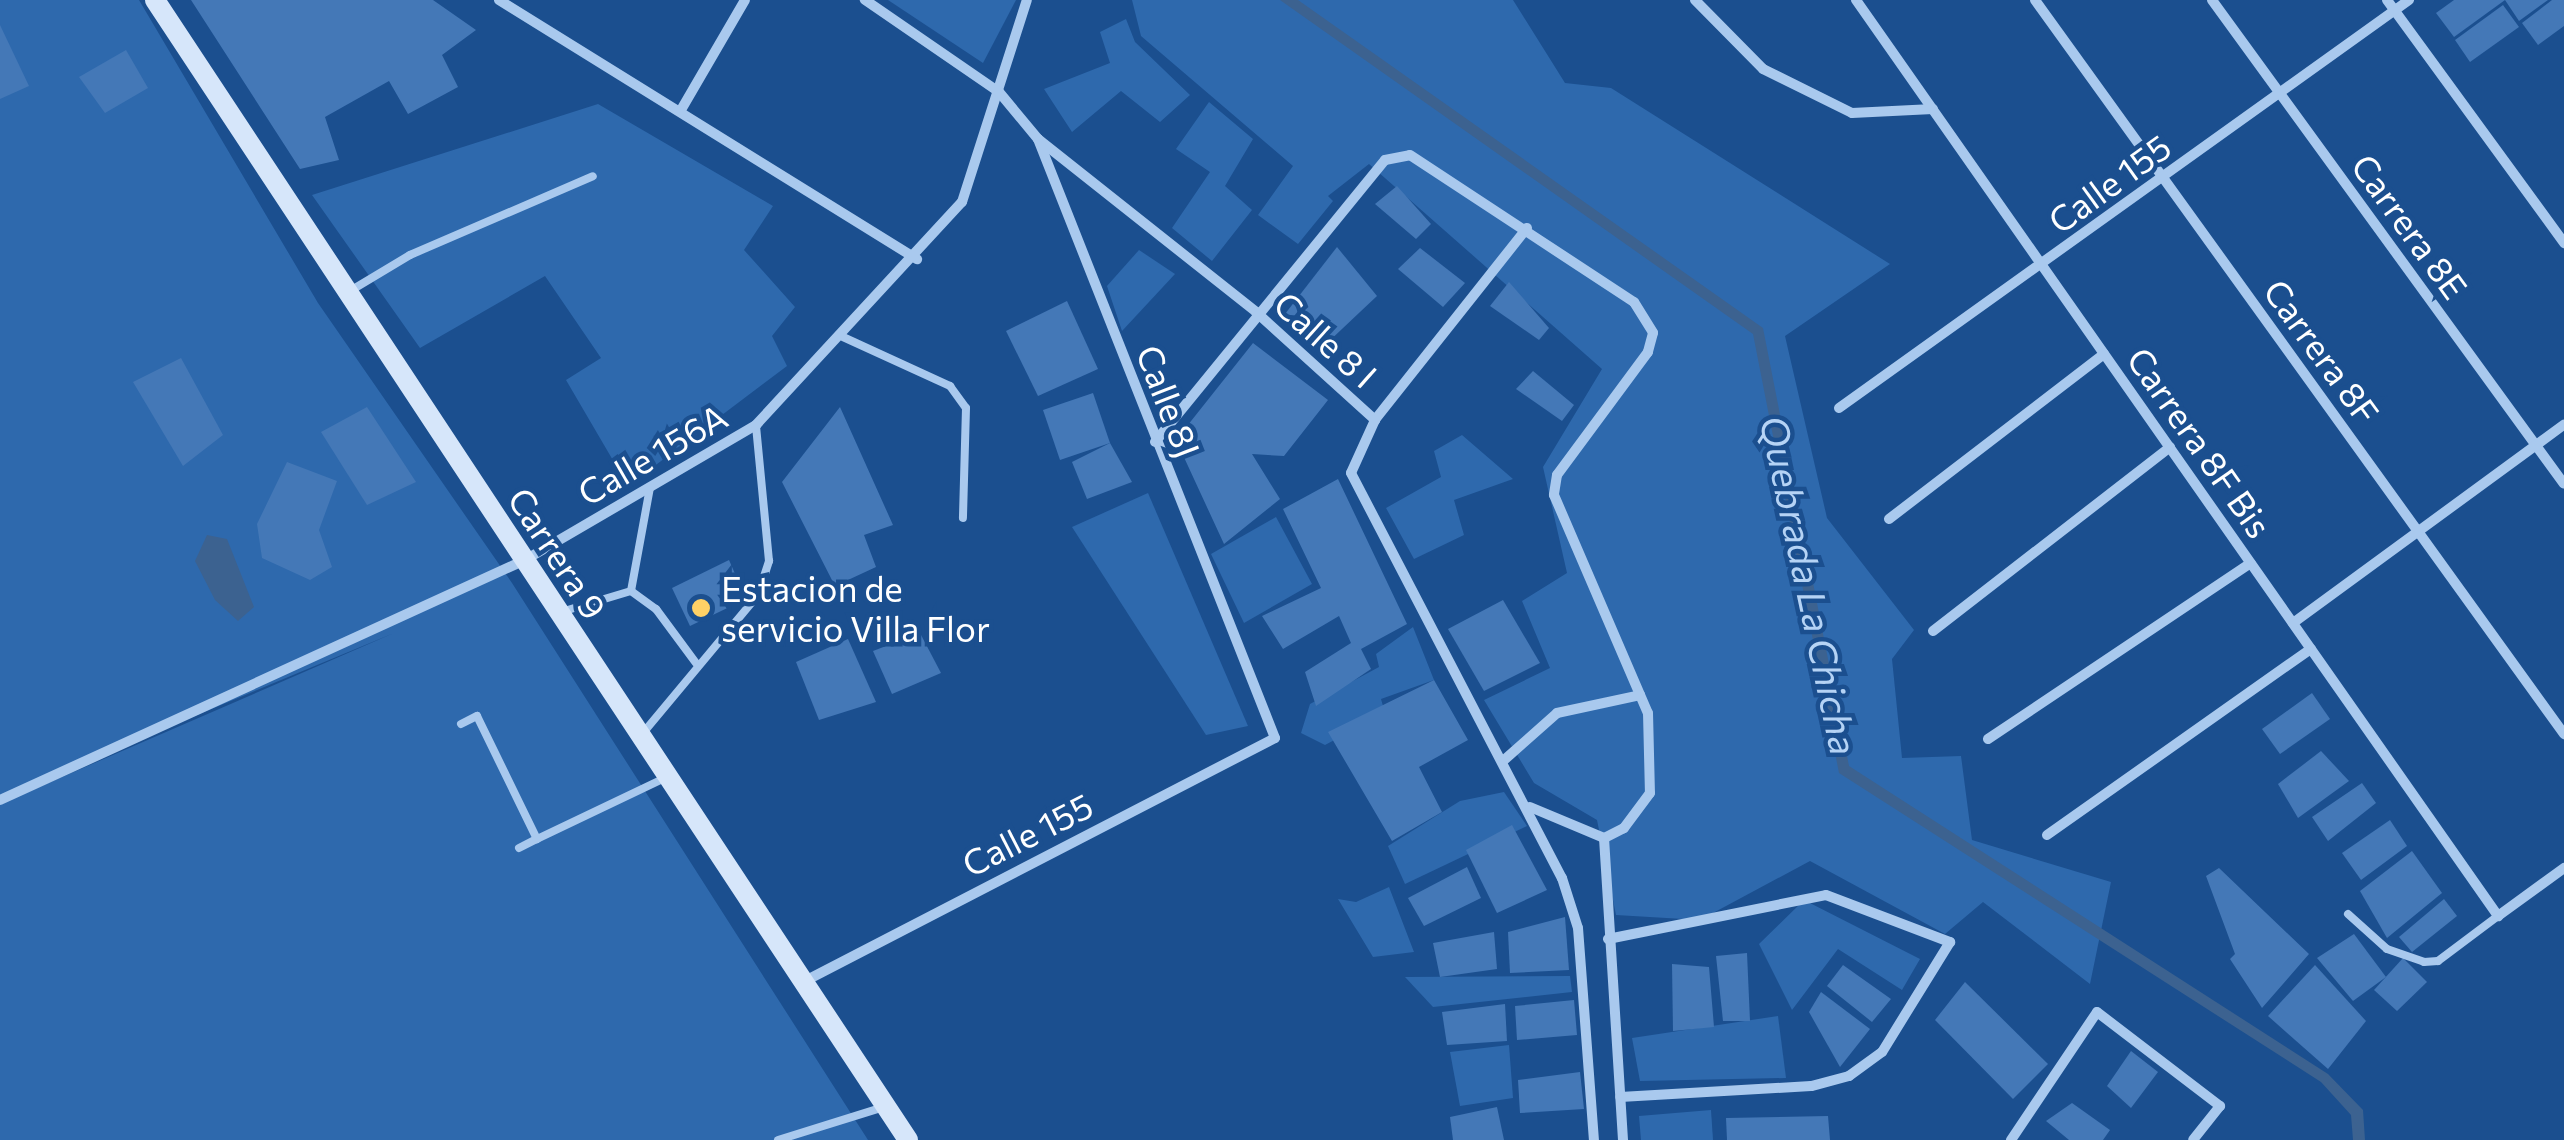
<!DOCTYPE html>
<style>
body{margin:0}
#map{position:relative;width:2564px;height:1140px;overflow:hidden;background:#1b4f8f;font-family:Commissioner,sans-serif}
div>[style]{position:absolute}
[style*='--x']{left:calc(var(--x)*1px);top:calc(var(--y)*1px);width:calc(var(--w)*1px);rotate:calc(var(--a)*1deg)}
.green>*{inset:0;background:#2e69ad}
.water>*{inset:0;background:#3c6290}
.building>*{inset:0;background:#4478b7}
.lane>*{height:8px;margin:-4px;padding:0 4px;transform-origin:4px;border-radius:4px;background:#a9c9ee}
.street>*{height:10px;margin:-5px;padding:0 5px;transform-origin:5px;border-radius:5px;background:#a9c9ee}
.secondary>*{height:20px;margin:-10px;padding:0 10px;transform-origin:10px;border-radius:10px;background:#d6e6fa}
.dots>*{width:28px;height:28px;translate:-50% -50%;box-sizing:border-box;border:5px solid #1b4f8f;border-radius:50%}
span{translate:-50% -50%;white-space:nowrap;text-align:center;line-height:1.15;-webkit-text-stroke:9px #1b4f8f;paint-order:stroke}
.street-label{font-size:35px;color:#fff}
.poi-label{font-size:35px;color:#fff}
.left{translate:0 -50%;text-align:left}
.water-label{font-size:38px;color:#b5d3f5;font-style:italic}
</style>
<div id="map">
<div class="green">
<i style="clip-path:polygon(0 0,139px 0,318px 303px,512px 583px,868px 1140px,0 1140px,0 804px,394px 633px,0 797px)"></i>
<i style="clip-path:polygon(888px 0,1016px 0,983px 63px)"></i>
<i style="clip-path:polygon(1132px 0,1513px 0,1565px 83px,1611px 88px,1890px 264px,1785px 336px,1827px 518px,1914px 630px,1892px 659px,1902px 758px,1961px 756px,1972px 840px,2111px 882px,2090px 984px,1983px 902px,1945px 934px,1810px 861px,1700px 920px,1616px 915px,1597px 820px,1534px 783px,1484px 700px,1550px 668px,1522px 601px,1567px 573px,1543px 467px,1602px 369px,1369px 164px,1328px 196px,1333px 201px,1298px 244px,1258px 215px,1293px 166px,1141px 36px)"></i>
<i style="clip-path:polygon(1126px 19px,1135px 42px,1190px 95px,1160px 122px,1121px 91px,1072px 132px,1044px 89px,1110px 63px,1100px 32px)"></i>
<i style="clip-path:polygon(1209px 102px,1253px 139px,1225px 186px,1252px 210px,1212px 261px,1172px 228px,1210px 172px,1176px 149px)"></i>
<i style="clip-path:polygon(598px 104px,773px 206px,744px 250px,795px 307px,772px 336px,787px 366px,628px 486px,566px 380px,601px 358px,545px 276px,420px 348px,312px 195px)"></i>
<i style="clip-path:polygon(1139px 250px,1175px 274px,1122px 331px,1107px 286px)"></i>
<i style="clip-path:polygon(1462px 435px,1513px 479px,1454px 500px,1464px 535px,1414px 559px,1386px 508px,1441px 477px,1434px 451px)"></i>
<i style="clip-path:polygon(1148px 493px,1248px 726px,1206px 735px,1072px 527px)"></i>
<i style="clip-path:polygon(1276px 517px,1312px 584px,1244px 623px,1211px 554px)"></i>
<i style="clip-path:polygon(1413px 627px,1434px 680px,1381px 699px,1385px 713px,1325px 745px,1301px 733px,1310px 704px,1379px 667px,1376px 654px)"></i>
<i style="clip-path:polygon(1504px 792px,1527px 826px,1405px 884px,1388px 846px,1460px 801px)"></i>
<i style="clip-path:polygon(1389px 887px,1414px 952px,1373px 957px,1338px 899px,1356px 902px)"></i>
<i style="clip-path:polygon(1804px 900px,1920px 959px,1902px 990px,1838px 949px,1792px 1010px,1759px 944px)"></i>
<i style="clip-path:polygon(1570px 976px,1572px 992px,1433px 1007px,1405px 977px)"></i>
<i style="clip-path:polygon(1778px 1016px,1786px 1078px,1640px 1081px,1632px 1038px)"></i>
<i style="clip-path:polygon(1509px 1045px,1513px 1098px,1460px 1106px,1450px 1052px)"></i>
<i style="clip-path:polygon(1711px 1110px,1713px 1140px,1641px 1140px,1639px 1116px)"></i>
</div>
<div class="water">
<i style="clip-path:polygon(1280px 0,1298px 0,1763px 328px,1849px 766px,2328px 1074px,2363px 1110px,2365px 1140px,2353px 1140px,2351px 1115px,2321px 1082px,1839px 773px,1753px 334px)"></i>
<i style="clip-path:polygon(207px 535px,227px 539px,254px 607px,238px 621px,215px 600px,195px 561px)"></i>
</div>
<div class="building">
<i style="clip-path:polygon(191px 0,433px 0,476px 30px,442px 55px,458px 87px,408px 114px,389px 81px,325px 117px,339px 160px,300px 169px)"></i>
<i style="clip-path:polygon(2454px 0,2505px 0,2454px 37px,2436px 13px)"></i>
<i style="clip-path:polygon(2505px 0,2548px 0,2519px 21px)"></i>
<i style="clip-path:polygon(2552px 0,2564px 0,2564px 26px,2538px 45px,2522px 23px)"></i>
<i style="clip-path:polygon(2503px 5px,2519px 27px,2470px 62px,2455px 40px)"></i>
<i style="clip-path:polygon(0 25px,29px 86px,0 99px)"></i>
<i style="clip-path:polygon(126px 50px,148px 88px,105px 113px,79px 77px)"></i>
<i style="clip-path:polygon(1397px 186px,1431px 224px,1416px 239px,1375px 204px)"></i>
<i style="clip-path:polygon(1337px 247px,1377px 296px,1325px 345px,1285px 314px)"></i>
<i style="clip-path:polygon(1420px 248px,1465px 283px,1443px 307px,1398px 269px)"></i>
<i style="clip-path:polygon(1509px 282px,1549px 328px,1539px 340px,1490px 306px)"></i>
<i style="clip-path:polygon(1067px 301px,1098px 369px,1038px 396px,1006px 331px)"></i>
<i style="clip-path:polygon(1253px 343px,1328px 400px,1284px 456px,1252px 454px,1280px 499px,1224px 544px,1176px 440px)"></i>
<i style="clip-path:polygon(181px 358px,223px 435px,183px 466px,133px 382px)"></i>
<i style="clip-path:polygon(1533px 371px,1574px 405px,1562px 421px,1516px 389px)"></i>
<i style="clip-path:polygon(1093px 393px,1110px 443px,1060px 460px,1043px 410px)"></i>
<i style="clip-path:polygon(367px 407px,416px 482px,367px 505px,321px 432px)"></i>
<i style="clip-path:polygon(840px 407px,893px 525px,864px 535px,876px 567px,835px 586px,782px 482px)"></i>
<i style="clip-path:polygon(1110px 443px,1132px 482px,1087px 499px,1072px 462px)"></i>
<i style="clip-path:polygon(287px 462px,337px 481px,319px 530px,332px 567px,310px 580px,262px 558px,257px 524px)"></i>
<i style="clip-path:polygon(1338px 479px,1407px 624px,1361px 649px,1371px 669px,1316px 706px,1305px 672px,1351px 643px,1339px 616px,1283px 649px,1262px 616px,1321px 588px,1283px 509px)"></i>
<i style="clip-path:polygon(729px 560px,746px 599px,690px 626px,672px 588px)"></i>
<i style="clip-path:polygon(1503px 600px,1540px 663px,1484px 691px,1448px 629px)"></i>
<i style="clip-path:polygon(920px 633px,941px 673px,892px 694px,873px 651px)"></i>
<i style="clip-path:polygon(848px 639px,876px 702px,819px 720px,796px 662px)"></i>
<i style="clip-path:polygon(1434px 680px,1468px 740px,1419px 767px,1442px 812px,1392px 841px,1328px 732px)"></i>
<i style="clip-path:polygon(2312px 693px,2330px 719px,2280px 754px,2262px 729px)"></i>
<i style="clip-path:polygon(2321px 751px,2349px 781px,2298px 818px,2278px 784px)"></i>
<i style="clip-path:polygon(2362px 783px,2376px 803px,2328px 841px,2312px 817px)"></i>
<i style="clip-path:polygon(2390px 820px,2407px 846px,2361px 880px,2342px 853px)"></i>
<i style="clip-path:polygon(1512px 825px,1547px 890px,1497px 913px,1466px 850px)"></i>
<i style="clip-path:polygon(2412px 851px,2442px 893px,2387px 938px,2360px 891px)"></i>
<i style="clip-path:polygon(1467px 867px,1481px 898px,1424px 926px,1408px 898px)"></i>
<i style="clip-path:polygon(2219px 868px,2309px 954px,2262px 1008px,2230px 959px,2235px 954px,2206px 876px)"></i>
<i style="clip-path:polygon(2444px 899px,2457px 916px,2412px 952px,2399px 937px)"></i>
<i style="clip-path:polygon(1565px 917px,1569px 970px,1510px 973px,1508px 932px)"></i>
<i style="clip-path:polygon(1494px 932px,1497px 969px,1440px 977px,1433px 943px)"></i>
<i style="clip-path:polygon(2354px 934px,2386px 977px,2353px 1001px,2317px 958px)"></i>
<i style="clip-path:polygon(1747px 953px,1750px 1021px,1723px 1021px,1716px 956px)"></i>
<i style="clip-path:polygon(2403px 958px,2427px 982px,2397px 1011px,2374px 990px)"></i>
<i style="clip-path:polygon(1672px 964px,1709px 967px,1714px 1027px,1673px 1031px)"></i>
<i style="clip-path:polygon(1843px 965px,1891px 999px,1872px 1022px,1827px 986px)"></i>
<i style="clip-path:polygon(2315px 965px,2366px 1021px,2328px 1069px,2268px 1016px)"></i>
<i style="clip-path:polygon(1965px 982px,2048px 1064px,2013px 1099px,1935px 1020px)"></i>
<i style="clip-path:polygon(1821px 992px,1870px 1029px,1840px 1067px,1809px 1012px)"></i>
<i style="clip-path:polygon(1574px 1000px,1577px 1035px,1517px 1040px,1515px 1006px)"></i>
<i style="clip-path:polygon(1505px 1004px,1507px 1041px,1447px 1045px,1442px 1012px)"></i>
<i style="clip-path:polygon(2131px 1051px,2158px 1072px,2131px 1108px,2107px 1086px)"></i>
<i style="clip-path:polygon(1580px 1072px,1584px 1109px,1520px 1113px,1518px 1080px)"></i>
<i style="clip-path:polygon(2072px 1103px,2110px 1130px,2103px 1140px,2069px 1140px,2046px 1121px)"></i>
<i style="clip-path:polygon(1497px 1107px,1504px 1140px,1453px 1140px,1450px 1117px)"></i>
<i style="clip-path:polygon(1828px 1116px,1830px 1140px,1727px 1140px,1726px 1118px)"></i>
</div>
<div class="lane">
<i style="--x:350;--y:291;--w:70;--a:-31"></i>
<i style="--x:410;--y:255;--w:199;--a:-23.3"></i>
<i style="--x:843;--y:337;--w:118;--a:24.6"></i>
<i style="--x:950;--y:386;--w:27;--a:54"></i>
<i style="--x:966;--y:408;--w:110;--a:91.6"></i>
<i style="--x:631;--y:591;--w:106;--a:-79.6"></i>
<i style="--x:561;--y:612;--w:73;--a:-16.7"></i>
<i style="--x:631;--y:591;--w:31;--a:36"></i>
<i style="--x:656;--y:609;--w:67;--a:53.5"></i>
<i style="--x:461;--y:724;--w:18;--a:-27"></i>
<i style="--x:477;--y:716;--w:137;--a:64"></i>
<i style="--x:537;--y:839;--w:144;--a:-25.5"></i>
<i style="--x:643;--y:733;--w:180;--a:-50.2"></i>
<i style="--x:758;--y:595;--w:36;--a:-72"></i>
<i style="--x:769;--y:561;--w:137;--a:-95.5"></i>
<i style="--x:519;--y:848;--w:20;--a:-27"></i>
<i style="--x:2348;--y:914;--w:52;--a:41.9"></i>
<i style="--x:2387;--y:949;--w:39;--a:19"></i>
<i style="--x:2424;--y:962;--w:14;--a:-4"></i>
<i style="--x:2438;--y:961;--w:75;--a:-36.9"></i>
<i style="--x:778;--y:1140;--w:108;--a:-17.3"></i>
</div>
<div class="street">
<i style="--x:499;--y:0;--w:492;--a:31.8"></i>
<i style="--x:1695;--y:0;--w:97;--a:45.4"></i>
<i style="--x:1763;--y:69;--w:99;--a:26.3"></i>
<i style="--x:1852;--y:113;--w:81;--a:-2.8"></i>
<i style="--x:1856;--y:0;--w:1119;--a:54.97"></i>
<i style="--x:2498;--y:916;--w:82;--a:-36"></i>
<i style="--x:2035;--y:0;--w:905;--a:54.22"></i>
<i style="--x:2212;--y:0;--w:598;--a:53.97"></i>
<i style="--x:2387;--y:0;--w:301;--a:53.9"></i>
<i style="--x:681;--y:110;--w:127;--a:-59.8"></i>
<i style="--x:1038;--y:139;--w:278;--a:38.4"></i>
<i style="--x:1256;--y:312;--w:161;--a:42.2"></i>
<i style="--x:1527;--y:228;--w:245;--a:128.4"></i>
<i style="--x:1375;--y:420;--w:58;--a:114.4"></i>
<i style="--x:1351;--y:473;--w:457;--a:62.5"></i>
<i style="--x:1562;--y:878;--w:52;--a:72.3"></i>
<i style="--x:1578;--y:928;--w:213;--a:85.7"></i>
<i style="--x:1839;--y:408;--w:701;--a:-35.59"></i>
<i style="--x:1155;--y:442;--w:364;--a:-50.8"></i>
<i style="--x:1385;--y:160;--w:25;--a:-11"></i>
<i style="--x:1410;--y:155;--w:268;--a:33.3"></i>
<i style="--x:1634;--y:302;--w:36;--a:58"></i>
<i style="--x:1653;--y:333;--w:20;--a:105"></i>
<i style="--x:1648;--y:352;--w:153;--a:126.5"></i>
<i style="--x:1557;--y:475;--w:20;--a:99"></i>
<i style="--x:1554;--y:495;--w:237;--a:66.7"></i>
<i style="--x:1648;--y:713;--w:80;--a:88.6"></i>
<i style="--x:1650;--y:793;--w:44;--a:126.6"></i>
<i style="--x:1624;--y:828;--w:22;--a:153"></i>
<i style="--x:1889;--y:519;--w:271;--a:-37.5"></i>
<i style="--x:2293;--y:623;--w:336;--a:-36.2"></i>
<i style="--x:1933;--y:631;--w:300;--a:-37.8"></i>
<i style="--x:1988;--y:739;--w:316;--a:-33.8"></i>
<i style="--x:1503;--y:761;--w:72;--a:-41.6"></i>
<i style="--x:1557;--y:713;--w:85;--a:-12.2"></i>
<i style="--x:0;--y:800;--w:577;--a:-24.57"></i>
<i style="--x:525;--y:560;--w:268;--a:-30.3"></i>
<i style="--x:756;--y:425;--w:304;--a:-47.3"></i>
<i style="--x:962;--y:202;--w:212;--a:-72.2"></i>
<i style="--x:1530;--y:807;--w:80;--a:22.7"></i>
<i style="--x:2047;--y:835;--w:323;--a:-35.2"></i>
<i style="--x:1604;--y:838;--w:303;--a:86.4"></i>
<i style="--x:1608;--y:939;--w:222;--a:-11.4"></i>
<i style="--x:1826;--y:895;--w:133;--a:20.8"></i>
<i style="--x:1950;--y:942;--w:129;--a:121.7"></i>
<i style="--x:1882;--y:1052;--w:41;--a:144"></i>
<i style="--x:1849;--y:1076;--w:39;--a:165"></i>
<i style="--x:1811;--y:1086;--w:191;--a:176.7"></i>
<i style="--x:805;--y:981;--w:529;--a:-27.34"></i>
<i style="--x:1275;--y:738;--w:644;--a:-111.59"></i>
<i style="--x:1038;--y:139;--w:61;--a:-129.7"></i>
<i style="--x:999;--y:92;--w:163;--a:-145.5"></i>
<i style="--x:2011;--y:1140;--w:154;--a:-56.1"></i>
<i style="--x:2097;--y:1012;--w:155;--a:37.4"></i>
<i style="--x:2220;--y:1106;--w:43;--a:128.5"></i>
</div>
<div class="secondary">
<i style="--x:155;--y:0;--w:1366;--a:56.55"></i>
</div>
<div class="dots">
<i style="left:701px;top:608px;background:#ffd166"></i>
</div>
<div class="street-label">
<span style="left:2109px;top:183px;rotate:-36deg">Calle 155</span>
<span style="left:2410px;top:226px;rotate:54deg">Carrera 8E</span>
<span style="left:1326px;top:339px;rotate:42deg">Calle 8 I</span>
<span style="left:2322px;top:351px;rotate:54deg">Carrera 8F</span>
<span style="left:1169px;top:401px;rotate:69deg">Calle 8J</span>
<span style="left:2200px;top:442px;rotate:55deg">Carrera 8F Bis</span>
<span style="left:652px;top:454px;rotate:-30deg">Calle 156A</span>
<span style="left:558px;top:553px;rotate:57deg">Carrera 9</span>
<span style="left:1027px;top:834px;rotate:-27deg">Calle 155</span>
</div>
<div class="poi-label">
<span class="left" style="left:721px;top:608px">Estacion de<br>servicio Villa Flor</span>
</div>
<div class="water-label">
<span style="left:1810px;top:585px;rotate:78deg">Quebrada La Chicha</span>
</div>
</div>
